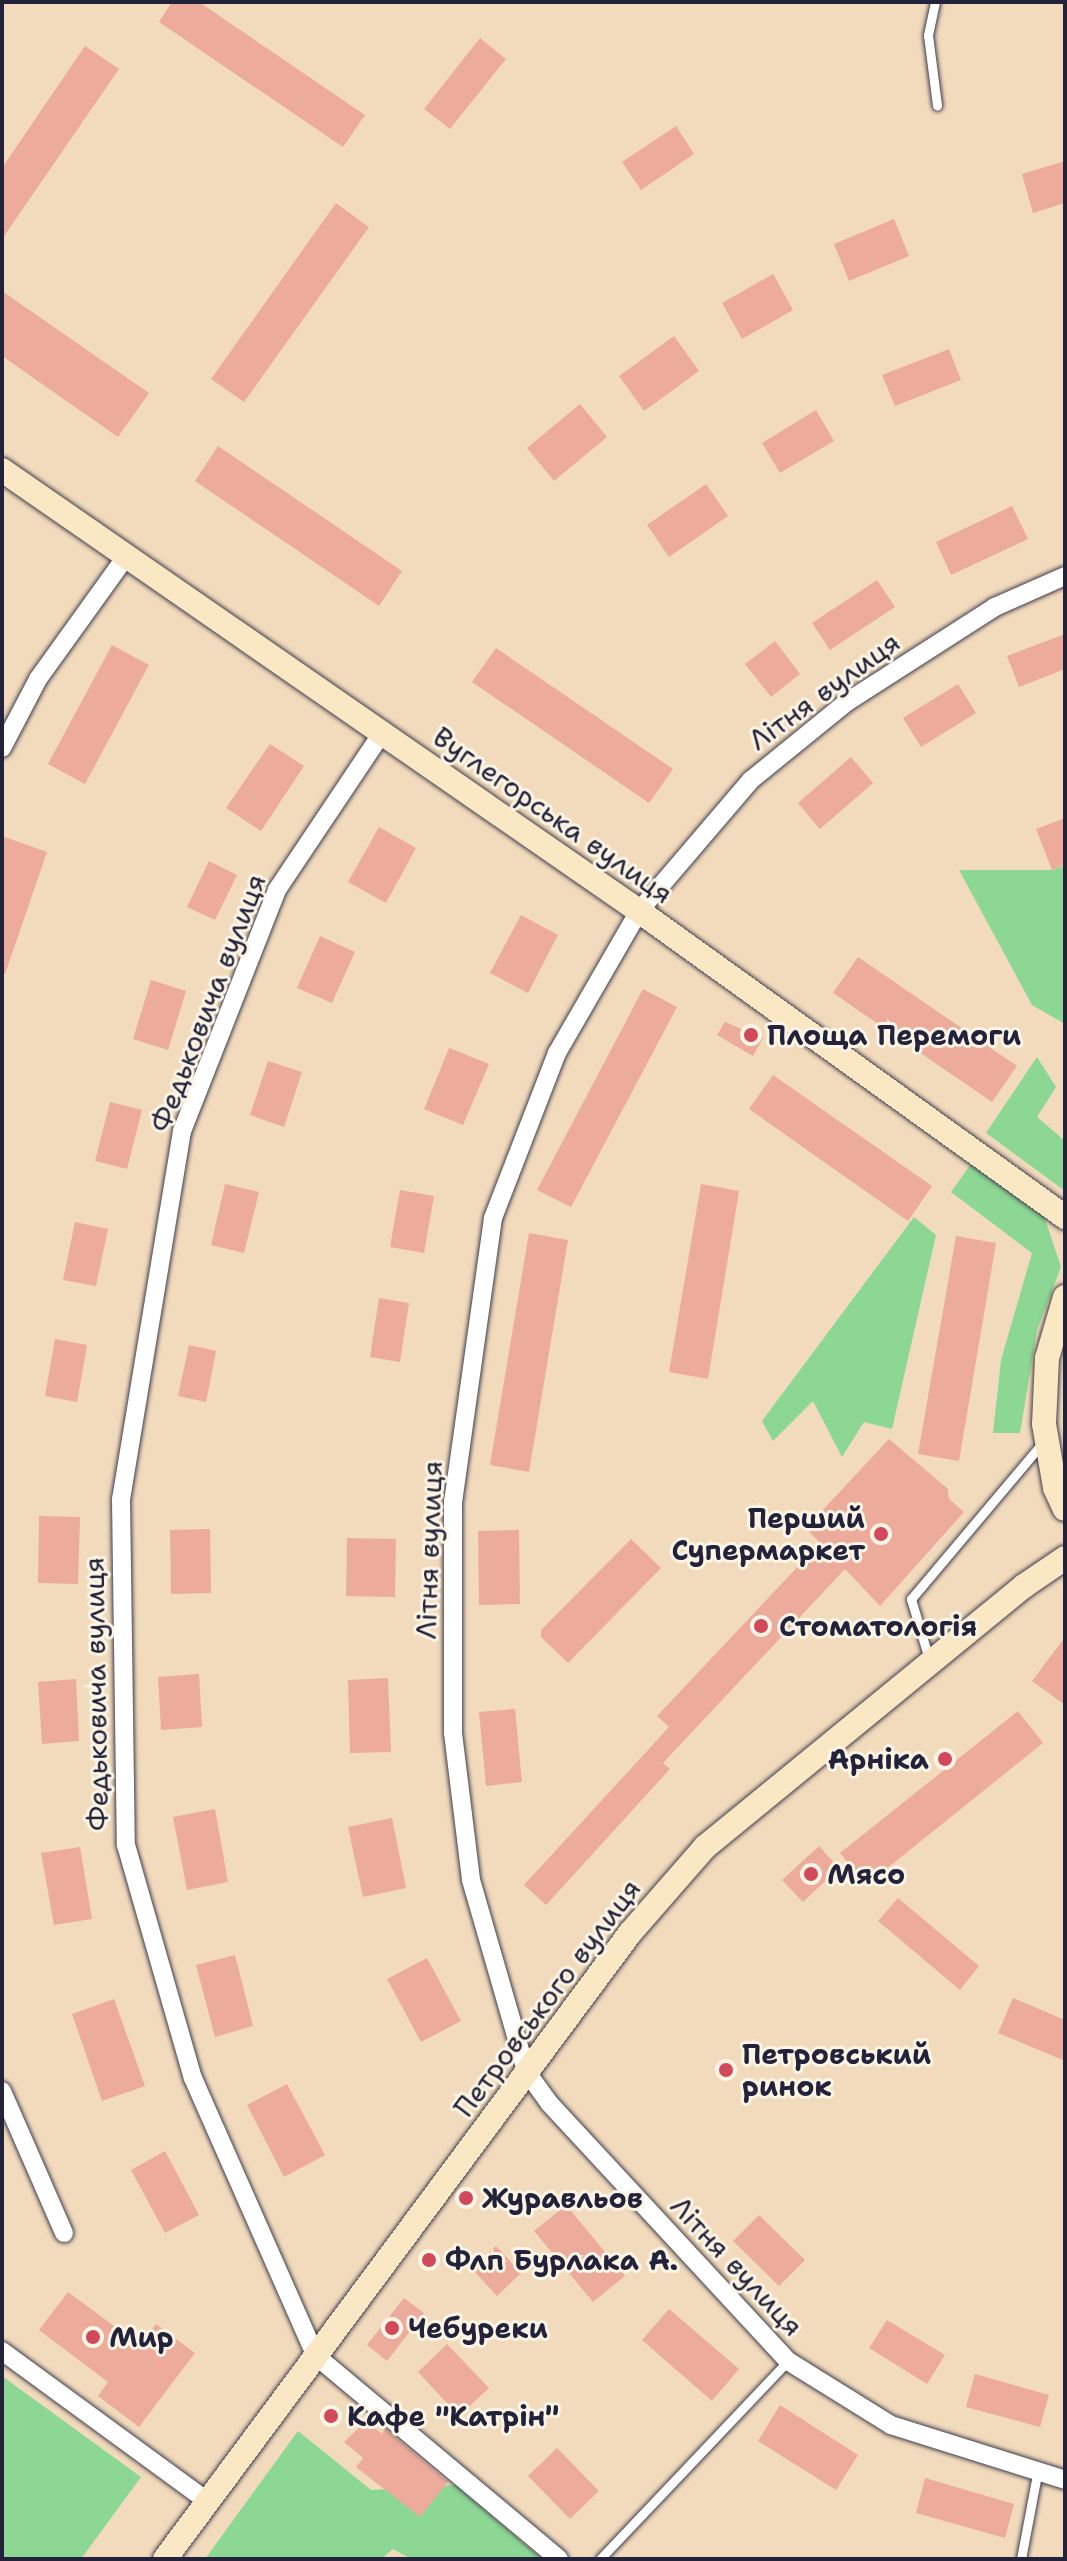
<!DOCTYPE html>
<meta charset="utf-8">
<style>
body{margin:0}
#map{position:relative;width:1067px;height:2561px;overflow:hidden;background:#f2dbbc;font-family:"Shantell Sans",sans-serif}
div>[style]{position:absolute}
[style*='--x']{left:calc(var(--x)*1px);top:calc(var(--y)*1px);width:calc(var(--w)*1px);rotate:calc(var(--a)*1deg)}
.green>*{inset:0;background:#8cd794}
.building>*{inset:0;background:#edab9b}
.roads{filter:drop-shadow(0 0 2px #413e4e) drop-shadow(0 0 2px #413e4e)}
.lane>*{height:9px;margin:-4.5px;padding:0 4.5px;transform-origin:4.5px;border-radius:4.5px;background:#fff}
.street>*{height:18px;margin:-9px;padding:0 9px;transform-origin:9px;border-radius:9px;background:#fff}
.secondary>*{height:24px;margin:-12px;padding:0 12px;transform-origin:12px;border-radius:12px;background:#fae7c3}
.dots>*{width:22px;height:22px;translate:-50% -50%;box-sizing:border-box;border:4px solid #fcf5e5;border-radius:50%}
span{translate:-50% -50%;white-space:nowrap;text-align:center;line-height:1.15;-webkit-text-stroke:6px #fcf5e5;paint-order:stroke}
.street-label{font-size:28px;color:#22223b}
.poi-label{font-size:28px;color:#22223b;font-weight:700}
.left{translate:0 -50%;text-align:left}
.right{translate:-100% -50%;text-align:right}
.frame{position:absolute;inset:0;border:4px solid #22223b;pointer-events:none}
</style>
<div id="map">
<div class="green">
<i style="clip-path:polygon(1065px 865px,1065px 1024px,1032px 1005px,959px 870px,1052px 870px)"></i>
<i style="clip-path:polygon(1037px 1057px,1056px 1087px,1037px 1117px,1065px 1141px,1065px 1191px,986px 1133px)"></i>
<i style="clip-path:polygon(973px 1161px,1044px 1216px,1061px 1267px,1037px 1330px,1020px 1433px,993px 1433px,1001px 1360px,1032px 1253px,951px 1192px)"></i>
<i style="clip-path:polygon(914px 1217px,936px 1235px,892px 1429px,864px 1422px,842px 1457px,813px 1401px,773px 1441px,762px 1421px)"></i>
<i style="clip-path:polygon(2px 2376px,141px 2477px,81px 2559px,2px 2559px)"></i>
<i style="clip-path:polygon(298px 2431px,371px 2490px,455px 2485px,542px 2559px,411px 2559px,393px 2549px,381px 2559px,205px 2559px)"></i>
</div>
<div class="building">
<i style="clip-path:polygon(172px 2px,199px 2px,365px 115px,343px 147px,159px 22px)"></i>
<i style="clip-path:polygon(480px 38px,506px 59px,450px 129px,424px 109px)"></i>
<i style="clip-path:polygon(85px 46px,119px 69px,2px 239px,2px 168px)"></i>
<i style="clip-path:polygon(676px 126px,694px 154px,641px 190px,622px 162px)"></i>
<i style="clip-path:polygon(1065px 161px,1065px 203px,1033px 213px,1022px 174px)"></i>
<i style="clip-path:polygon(336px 203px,369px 227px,244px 402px,211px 379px)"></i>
<i style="clip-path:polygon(894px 219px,909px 256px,849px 281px,834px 244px)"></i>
<i style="clip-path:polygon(773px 274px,793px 310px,742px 339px,722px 303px)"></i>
<i style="clip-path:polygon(2px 291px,149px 393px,118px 437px,2px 356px)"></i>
<i style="clip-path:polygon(674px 336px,699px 371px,644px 411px,619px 376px)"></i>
<i style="clip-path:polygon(949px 349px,961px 380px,895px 406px,882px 375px)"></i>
<i style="clip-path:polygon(580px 404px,607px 437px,554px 481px,527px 448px)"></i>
<i style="clip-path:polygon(816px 410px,834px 441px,780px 473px,762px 443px)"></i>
<i style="clip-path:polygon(218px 446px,402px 571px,379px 606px,195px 481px)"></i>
<i style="clip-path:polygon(706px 484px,728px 516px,669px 557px,647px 525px)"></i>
<i style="clip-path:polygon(1012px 506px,1028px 539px,951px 575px,936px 542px)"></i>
<i style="clip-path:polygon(877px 580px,895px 607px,830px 650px,812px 623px)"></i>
<i style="clip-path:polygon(1065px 634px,1065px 669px,1019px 687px,1007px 656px)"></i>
<i style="clip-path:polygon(775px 641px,800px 674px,771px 697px,745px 664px)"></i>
<i style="clip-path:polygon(112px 645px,149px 665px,85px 784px,48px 764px)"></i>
<i style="clip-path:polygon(496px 648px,673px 769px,649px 803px,472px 682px)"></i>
<i style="clip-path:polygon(958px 684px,976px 713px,921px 747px,903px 718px)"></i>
<i style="clip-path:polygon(270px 744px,304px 766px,261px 831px,226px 808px)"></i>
<i style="clip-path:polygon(851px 757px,873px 783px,820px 829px,798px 803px)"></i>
<i style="clip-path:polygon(1065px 818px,1065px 864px,1052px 870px,1036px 829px)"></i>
<i style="clip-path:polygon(379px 827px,416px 848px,386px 903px,348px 882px)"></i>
<i style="clip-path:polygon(2px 836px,47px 852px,5px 974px,2px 973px)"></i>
<i style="clip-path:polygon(209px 861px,237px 875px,215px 920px,187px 907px)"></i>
<i style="clip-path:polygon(521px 915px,558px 935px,528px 993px,490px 973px)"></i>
<i style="clip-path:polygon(320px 936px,355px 952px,332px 1003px,297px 988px)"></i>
<i style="clip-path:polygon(858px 957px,1017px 1066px,992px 1102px,833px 993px)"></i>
<i style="clip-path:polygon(151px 980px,186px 991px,168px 1050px,133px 1039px)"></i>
<i style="clip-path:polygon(643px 989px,677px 1007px,571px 1207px,537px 1190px)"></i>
<i style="clip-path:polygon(725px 1022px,763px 1038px,753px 1056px,717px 1035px)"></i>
<i style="clip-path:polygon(449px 1048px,489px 1064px,463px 1125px,424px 1109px)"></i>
<i style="clip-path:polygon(268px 1061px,302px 1072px,284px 1127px,250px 1115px)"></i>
<i style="clip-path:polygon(773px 1075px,932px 1186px,908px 1221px,749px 1109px)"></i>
<i style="clip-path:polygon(110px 1102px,142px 1110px,127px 1169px,95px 1161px)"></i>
<i style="clip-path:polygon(225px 1184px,259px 1192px,244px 1253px,211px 1245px)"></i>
<i style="clip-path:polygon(701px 1184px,739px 1191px,708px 1379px,669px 1372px)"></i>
<i style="clip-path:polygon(400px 1190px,434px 1196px,424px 1253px,390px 1247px)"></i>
<i style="clip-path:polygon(75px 1222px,108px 1229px,96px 1286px,63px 1280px)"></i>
<i style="clip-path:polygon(529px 1233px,568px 1240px,529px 1472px,490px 1465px)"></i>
<i style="clip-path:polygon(956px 1236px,996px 1243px,959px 1461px,918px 1454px)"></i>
<i style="clip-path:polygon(379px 1298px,409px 1303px,400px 1362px,370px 1357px)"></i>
<i style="clip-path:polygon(55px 1339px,87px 1345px,77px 1402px,45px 1396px)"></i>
<i style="clip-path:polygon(189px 1345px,216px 1351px,206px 1402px,178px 1396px)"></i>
<i style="clip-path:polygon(889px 1439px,948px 1489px,949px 1499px,964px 1512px,880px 1606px,845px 1569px,663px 1763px,670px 1769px,546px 1905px,524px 1885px,669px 1727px,657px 1716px,820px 1543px,806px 1528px)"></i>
<i style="clip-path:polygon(39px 1516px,80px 1517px,78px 1584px,38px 1583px)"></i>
<i style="clip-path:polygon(210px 1529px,211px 1593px,171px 1594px,170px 1530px)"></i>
<i style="clip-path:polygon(519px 1530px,520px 1604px,479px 1605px,478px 1531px)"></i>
<i style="clip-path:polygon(347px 1538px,396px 1539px,395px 1597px,346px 1596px)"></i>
<i style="clip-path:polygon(631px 1539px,661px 1568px,568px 1663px,541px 1637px,541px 1630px)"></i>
<i style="clip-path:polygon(1065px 1637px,1065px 1705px,1032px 1681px)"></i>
<i style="clip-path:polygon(199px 1674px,202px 1727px,161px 1730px,158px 1677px)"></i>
<i style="clip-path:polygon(388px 1678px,391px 1752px,350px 1753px,348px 1680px)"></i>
<i style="clip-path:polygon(76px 1679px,79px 1741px,42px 1744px,38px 1682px)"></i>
<i style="clip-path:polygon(515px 1709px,522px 1782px,486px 1786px,479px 1712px)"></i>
<i style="clip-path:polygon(1018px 1711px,1043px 1743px,870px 1882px,863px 1882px,840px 1853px)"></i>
<i style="clip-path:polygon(215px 1809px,228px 1882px,187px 1890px,173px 1817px)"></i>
<i style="clip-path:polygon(392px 1818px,406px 1888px,363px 1897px,348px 1827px)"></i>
<i style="clip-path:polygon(819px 1846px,839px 1868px,803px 1902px,782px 1880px)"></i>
<i style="clip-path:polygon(80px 1847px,92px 1919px,54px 1925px,41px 1853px)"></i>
<i style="clip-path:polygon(898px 1898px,979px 1966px,960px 1990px,878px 1921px)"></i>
<i style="clip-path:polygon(235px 1955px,253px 2026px,215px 2037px,196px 1965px)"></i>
<i style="clip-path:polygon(427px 1958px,461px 2021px,421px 2042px,387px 1979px)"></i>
<i style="clip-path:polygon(1013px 1998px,1065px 2020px,1065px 2061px,998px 2033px)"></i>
<i style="clip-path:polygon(114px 1999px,145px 2086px,102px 2101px,72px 2014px)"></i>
<i style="clip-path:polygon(287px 2084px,325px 2155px,284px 2177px,247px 2105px)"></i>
<i style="clip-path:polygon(165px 2151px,199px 2215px,165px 2233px,131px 2170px)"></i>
<i style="clip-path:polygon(566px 2205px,625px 2276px,593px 2302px,534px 2231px)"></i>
<i style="clip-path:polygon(759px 2215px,805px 2260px,779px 2286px,733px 2241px)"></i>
<i style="clip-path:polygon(496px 2246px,521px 2273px,497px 2296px,471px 2268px)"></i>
<i style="clip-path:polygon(68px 2292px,140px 2345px,156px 2324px,195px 2353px,139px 2427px,98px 2396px,108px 2382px,39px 2330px)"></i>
<i style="clip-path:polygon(404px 2298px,424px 2313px,387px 2361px,367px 2345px)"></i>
<i style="clip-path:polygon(669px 2309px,739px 2369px,712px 2401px,642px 2340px)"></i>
<i style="clip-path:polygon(887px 2320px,945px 2355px,927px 2384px,869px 2348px)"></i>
<i style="clip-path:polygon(447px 2344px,489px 2388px,459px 2416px,418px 2372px)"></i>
<i style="clip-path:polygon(975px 2374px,1049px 2395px,1040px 2427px,966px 2407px)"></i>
<i style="clip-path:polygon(780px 2405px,858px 2455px,836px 2490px,758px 2441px)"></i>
<i style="clip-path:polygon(366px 2421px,382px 2434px,385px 2429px,448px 2482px,420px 2517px,356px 2467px,363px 2458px,344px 2442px)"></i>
<i style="clip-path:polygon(557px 2448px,599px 2491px,570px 2519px,528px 2476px)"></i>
<i style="clip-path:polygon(925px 2478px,1014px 2504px,1005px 2538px,916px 2513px)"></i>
</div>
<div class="roads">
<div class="lane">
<i style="--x:935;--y:2;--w:34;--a:102"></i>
<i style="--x:928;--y:35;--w:71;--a:82.7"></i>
<i style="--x:929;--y:1659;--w:63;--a:-106.7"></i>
<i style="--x:911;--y:1599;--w:207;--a:-49.9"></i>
<i style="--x:600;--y:2559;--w:273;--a:-46.5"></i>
<i style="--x:1021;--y:2559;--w:86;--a:-79.3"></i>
</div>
<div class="street">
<i style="--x:1065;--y:576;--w:77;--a:156.1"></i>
<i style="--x:995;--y:607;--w:176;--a:147.3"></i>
<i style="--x:847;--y:702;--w:124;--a:140.9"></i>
<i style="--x:751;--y:780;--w:172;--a:130.5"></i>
<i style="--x:639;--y:911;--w:164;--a:120"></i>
<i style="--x:557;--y:1053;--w:177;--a:111.2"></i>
<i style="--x:493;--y:1218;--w:286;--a:98"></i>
<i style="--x:453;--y:1501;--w:232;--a:90"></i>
<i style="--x:453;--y:1733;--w:148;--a:83"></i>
<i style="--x:471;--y:1880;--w:199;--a:73.9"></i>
<i style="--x:526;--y:2071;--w:41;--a:54"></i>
<i style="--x:550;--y:2104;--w:350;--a:47.2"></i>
<i style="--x:788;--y:2361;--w:121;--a:31.9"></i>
<i style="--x:891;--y:2425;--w:182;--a:17.5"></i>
<i style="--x:382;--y:733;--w:189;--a:123.8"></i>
<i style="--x:277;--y:890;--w:259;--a:111.5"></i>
<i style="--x:182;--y:1131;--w:373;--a:99.4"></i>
<i style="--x:121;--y:1499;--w:346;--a:89.2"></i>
<i style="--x:126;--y:1845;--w:242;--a:74"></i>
<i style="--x:193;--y:2078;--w:303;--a:66.2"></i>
<i style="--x:315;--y:2355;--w:318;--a:39.9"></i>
<i style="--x:2;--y:748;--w:78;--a:-62.4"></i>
<i style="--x:38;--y:679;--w:149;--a:-54.3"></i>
<i style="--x:2;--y:2091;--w:155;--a:66.4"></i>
<i style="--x:2;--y:2351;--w:254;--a:36.2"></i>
</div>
<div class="secondary">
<i style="--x:2;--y:470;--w:775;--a:34.7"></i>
<i style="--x:639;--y:911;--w:525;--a:35.69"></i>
<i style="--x:1065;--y:1297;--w:64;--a:106.4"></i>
<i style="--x:1047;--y:1358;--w:66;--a:92.6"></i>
<i style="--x:1044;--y:1424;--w:65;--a:80.2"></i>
<i style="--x:1055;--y:1488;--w:23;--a:65"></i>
<i style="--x:165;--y:2559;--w:780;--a:-53.39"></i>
<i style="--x:630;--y:1933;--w:114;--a:-48.9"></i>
<i style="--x:705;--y:1847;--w:412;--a:-39.3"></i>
<i style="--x:1024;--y:1586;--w:50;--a:-34.3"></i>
</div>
</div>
<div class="dots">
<i style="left:751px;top:1035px;background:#d1495b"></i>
<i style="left:881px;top:1534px;background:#d1495b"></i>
<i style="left:761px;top:1626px;background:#d1495b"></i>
<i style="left:945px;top:1759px;background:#d1495b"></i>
<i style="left:811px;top:1874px;background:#d1495b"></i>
<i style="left:726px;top:2070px;background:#d1495b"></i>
<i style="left:466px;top:2198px;background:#d1495b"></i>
<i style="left:429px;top:2260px;background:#d1495b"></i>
<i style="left:392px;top:2328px;background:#d1495b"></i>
<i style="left:93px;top:2337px;background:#d1495b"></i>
<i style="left:331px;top:2416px;background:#d1495b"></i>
</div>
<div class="street-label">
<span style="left:824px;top:691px;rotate:-36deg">Літня вулиця</span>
<span style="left:553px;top:815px;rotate:35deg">Вуглегорська вулиця</span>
<span style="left:208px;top:1003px;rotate:-69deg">Федьковича вулиця</span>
<span style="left:429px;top:1550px;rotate:-88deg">Літня вулиця</span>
<span style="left:96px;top:1694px;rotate:-91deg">Федьковича вулиця</span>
<span style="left:547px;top:1998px;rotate:-53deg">Петровського вулиця</span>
<span style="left:737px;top:2266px;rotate:47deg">Літня вулиця</span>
</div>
<div class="poi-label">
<span class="left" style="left:767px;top:1035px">Площа Перемоги</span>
<span class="right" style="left:865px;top:1534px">Перший<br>Супермаркет</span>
<span class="left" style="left:779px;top:1626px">Стоматологія</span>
<span class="right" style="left:929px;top:1759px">Арніка</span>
<span class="left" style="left:827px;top:1874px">Мясо</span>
<span class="left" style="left:742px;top:2070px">Петровський<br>ринок</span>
<span class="left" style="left:482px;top:2198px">Журавльов</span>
<span class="left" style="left:445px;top:2260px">Флп Бурлака А.</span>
<span class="left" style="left:408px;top:2328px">Чебуреки</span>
<span class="left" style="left:109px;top:2337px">Мир</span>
<span class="left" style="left:347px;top:2416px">Кафе "Катрін"</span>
</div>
<div class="frame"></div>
</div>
